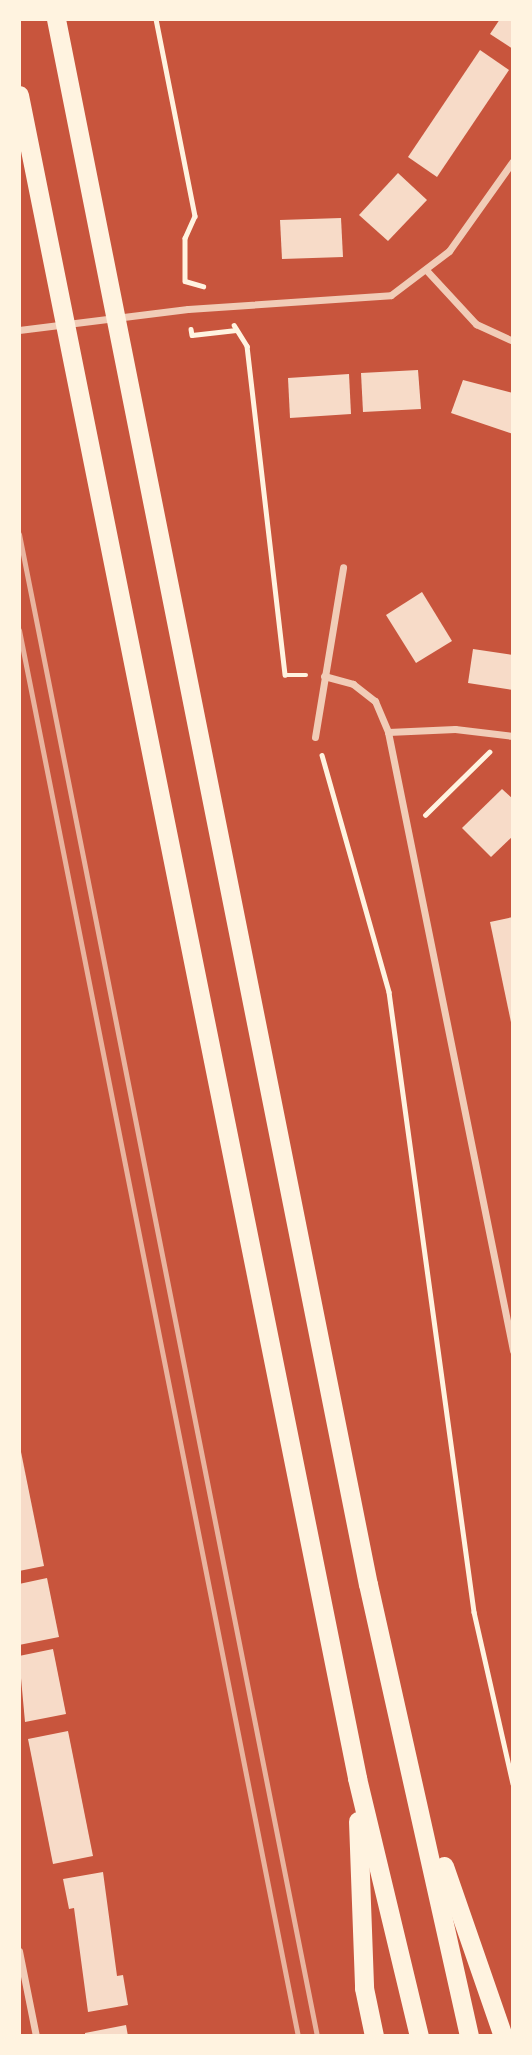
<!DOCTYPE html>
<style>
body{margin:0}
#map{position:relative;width:532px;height:2055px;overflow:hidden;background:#c8553d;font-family:"Noto Sans",sans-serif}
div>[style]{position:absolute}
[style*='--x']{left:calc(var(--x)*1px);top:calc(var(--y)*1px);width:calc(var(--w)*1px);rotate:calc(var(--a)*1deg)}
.building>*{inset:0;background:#f7dbc8}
.path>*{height:4.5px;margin:-2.25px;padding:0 2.25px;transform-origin:2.25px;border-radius:2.25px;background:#fff3e0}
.minor>*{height:7px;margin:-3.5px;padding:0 3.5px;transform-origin:3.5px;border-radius:3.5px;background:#f1ccb7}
.trunk>*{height:19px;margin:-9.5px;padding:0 9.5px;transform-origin:9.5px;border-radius:9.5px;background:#fff3e0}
.rail>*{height:5px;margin:-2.5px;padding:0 2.5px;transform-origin:2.5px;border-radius:2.5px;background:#e9b49f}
span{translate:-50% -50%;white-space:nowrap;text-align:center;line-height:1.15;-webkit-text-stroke:7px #fff3e0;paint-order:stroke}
.frame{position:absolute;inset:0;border:21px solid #fff3e0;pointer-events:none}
</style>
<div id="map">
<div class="building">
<i style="clip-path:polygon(500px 19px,513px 19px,513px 49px,490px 34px)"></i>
<i style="clip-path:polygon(480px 50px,509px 70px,437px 177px,408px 157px)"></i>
<i style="clip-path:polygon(398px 173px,427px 200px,388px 241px,359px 215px)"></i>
<i style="clip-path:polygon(341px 218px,343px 257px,282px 259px,280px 220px)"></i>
<i style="clip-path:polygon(418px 370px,421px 409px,363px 412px,361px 373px)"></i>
<i style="clip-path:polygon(349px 374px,351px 414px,290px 418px,288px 378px)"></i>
<i style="clip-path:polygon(463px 380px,513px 393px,513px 434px,451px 413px)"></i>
<i style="clip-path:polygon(422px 592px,452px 641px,416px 663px,386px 615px)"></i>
<i style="clip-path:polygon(473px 649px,513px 655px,513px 690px,468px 683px)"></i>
<i style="clip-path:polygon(502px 789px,513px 799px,513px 836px,491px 857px,462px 828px)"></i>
<i style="clip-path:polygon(513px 917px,513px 1026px,512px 1027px,490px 922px)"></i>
<i style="clip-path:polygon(19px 1442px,44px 1566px,19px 1571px)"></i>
<i style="clip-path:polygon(47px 1578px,59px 1637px,19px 1645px,19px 1584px)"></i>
<i style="clip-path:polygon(53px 1649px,66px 1714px,25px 1722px,19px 1656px)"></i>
<i style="clip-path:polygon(68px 1731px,93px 1856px,53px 1864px,28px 1739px)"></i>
<i style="clip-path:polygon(103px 1872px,117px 1976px,123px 1975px,128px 2005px,88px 2012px,74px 1908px,69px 1909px,63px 1879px)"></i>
<i style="clip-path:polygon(126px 2025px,128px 2036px,85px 2036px,85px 2033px)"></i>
</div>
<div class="path">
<i style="--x:156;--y:19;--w:201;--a:78.8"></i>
<i style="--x:195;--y:216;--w:24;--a:114"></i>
<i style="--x:185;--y:238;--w:43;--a:90"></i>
<i style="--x:185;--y:281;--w:19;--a:16"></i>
<i style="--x:234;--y:325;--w:25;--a:58"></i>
<i style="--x:247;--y:346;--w:331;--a:83.4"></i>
<i style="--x:285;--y:675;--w:21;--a:0"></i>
<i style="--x:191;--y:329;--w:6;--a:81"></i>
<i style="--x:192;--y:335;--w:44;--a:-6.5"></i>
<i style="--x:322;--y:755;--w:246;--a:74.2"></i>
<i style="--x:389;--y:992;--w:626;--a:82.19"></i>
<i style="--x:474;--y:1612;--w:176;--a:77.2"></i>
<i style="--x:425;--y:815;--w:90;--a:-44.5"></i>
</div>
<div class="minor">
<i style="--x:428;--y:272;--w:71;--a:47.3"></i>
<i style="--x:476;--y:324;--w:41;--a:24.7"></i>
<i style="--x:19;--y:330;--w:170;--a:-7.1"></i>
<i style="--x:188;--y:309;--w:203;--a:-3.9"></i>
<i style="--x:391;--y:295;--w:73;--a:-37.2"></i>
<i style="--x:449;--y:251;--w:110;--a:-54.6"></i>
<i style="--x:324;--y:676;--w:30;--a:15"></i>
<i style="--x:353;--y:684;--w:28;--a:38"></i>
<i style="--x:375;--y:701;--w:34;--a:67"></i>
<i style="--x:388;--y:732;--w:631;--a:78.57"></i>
<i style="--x:388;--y:732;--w:67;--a:-2.6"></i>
<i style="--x:455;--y:729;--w:58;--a:6.9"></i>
<i style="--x:315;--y:737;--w:172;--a:-80.6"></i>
<i style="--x:19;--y:1951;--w:87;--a:78.7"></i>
</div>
<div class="trunk">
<i style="--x:56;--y:19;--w:1596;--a:78.73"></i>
<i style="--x:368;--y:1584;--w:463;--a:77.4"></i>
<i style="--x:19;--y:95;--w:1717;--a:78.64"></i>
<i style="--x:357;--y:1778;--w:265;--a:76.5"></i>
<i style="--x:358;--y:1821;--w:167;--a:87.9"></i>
<i style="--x:364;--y:1988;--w:49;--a:78.2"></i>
<i style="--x:444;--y:1866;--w:180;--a:70.9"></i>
</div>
<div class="rail">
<i style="--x:19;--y:534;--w:1531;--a:78.78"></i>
<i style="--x:19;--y:630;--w:1433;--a:78.78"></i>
</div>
<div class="frame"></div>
</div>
